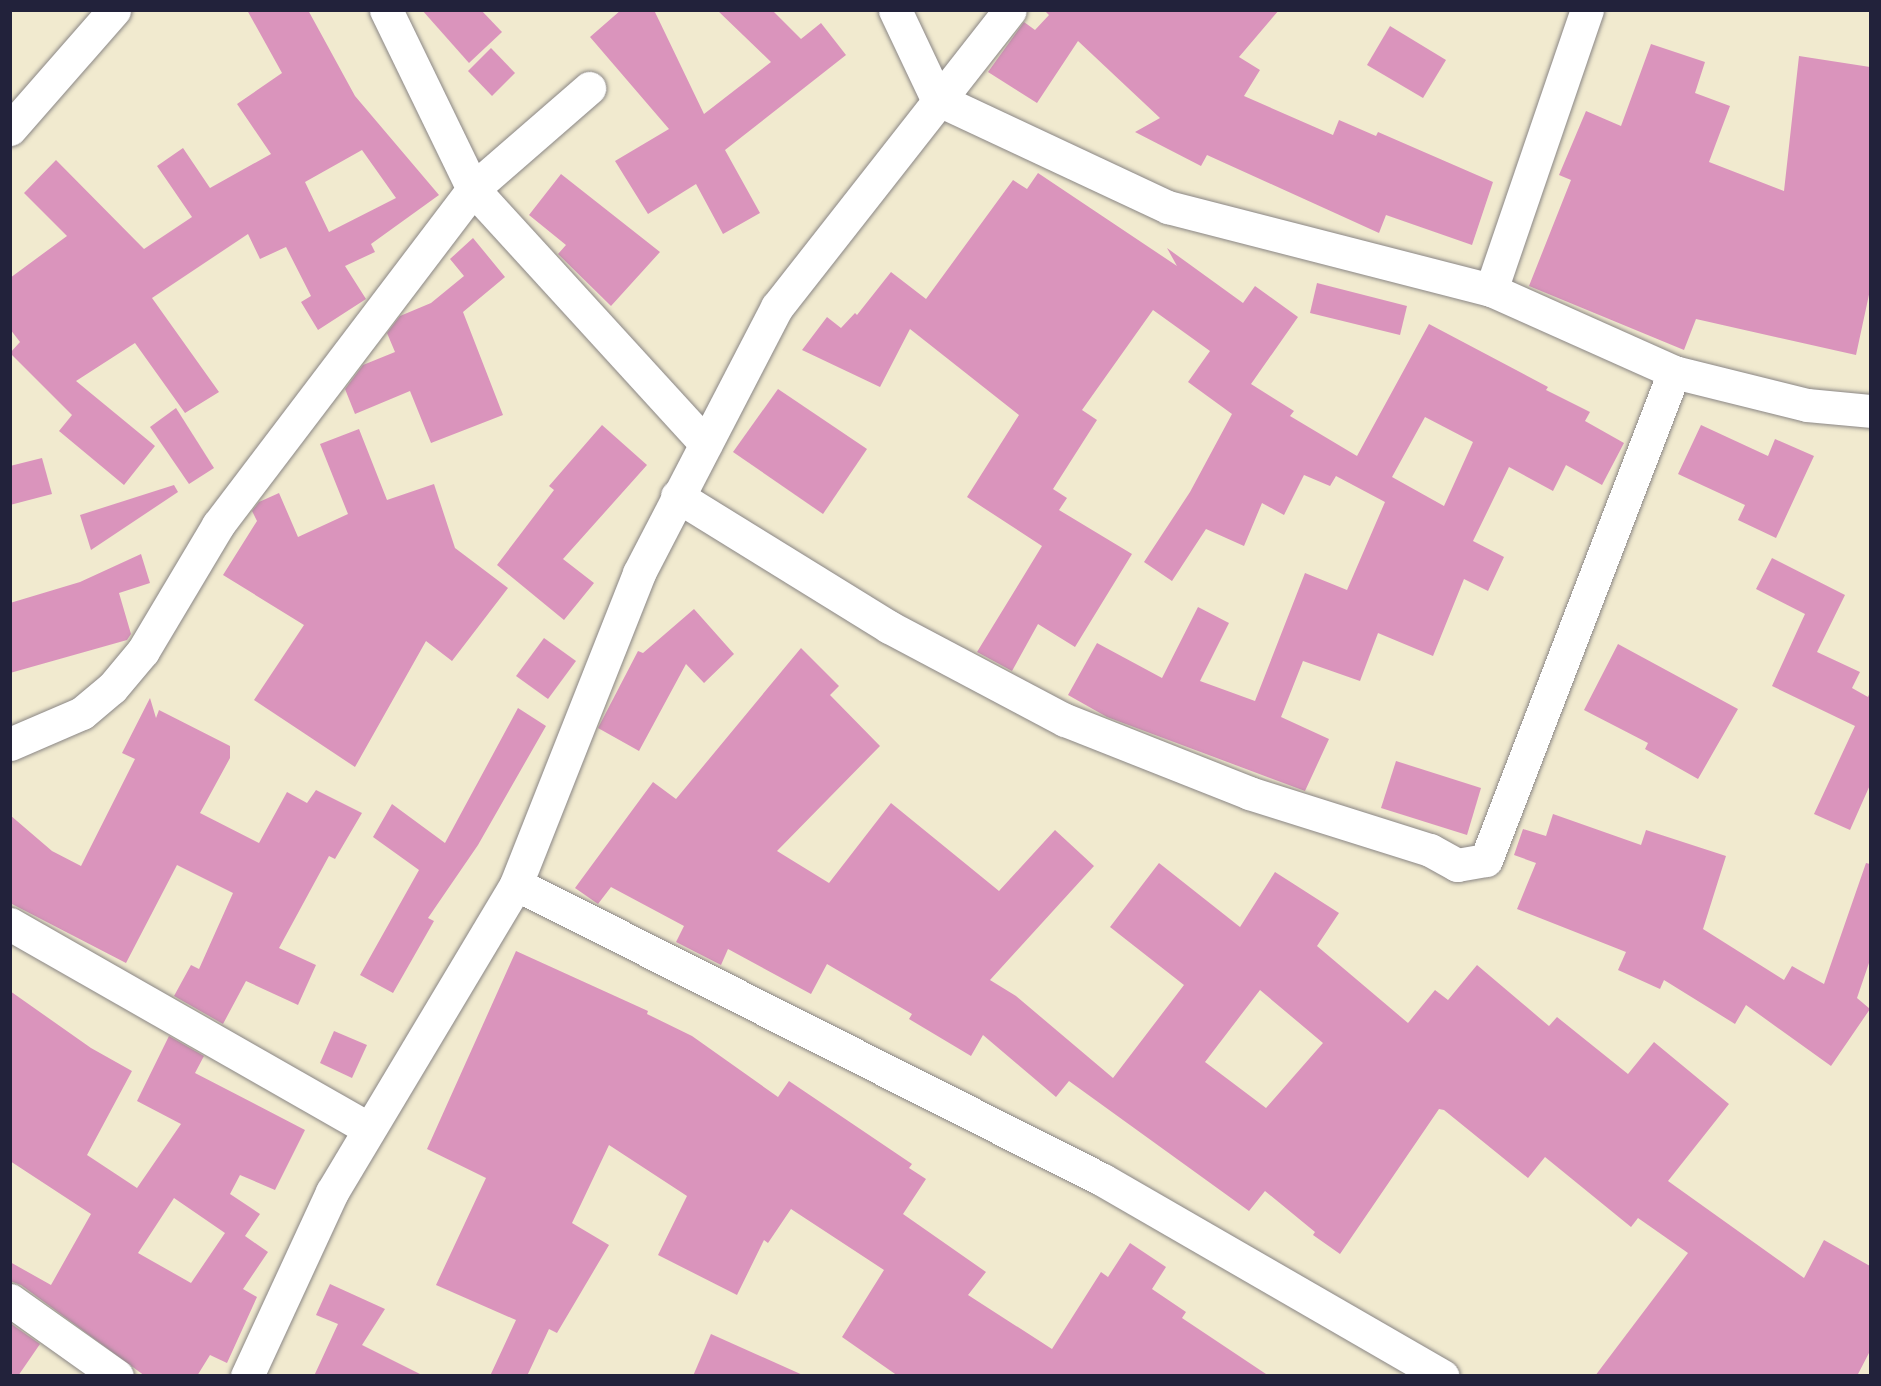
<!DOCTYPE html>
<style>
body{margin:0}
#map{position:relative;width:1881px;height:1386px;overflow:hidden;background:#f1eacf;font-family:"Old Standard TT",serif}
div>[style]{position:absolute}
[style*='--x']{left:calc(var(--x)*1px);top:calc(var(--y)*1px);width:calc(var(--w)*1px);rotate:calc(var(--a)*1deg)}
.building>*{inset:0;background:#da94bc}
.roads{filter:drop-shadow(0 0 2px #8a8685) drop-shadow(0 0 2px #8a8685)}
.minor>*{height:33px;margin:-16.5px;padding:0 16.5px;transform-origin:16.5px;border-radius:16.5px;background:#fff}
span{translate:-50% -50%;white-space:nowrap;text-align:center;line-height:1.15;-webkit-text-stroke:4.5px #fcf5e5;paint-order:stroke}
.frame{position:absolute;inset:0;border:12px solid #22223b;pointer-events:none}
</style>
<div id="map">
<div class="building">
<i style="clip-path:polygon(evenodd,247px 10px,308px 10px,355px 96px,439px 195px,371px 244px,375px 252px,345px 266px,366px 299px,318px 330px,301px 302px,311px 296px,286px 247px,260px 259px,248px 234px,152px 298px,219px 392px,185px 413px,135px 343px,76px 381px,155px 446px,124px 485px,59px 431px,72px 415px,10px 353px,20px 342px,10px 329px,10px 278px,67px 236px,24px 193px,56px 160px,144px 249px,192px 217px,157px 166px,183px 148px,210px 188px,271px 154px,237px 104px,282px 73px,247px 10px,362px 150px,396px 198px,329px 232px,305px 182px,362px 150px)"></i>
<i style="clip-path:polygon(422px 10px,481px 10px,502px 32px,469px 63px)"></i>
<i style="clip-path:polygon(621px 10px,654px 10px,704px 114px,771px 62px,717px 10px,772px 10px,801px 39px,821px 23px,846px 55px,725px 150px,760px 213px,723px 234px,696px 184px,648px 214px,615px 161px,669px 129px,590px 37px)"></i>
<i style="clip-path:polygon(1044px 10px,1279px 10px,1239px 57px,1260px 70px,1244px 96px,1333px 135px,1339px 120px,1376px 136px,1378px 132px,1493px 182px,1472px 245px,1386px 215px,1379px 233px,1207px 155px,1201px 166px,1135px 132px,1160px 118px,1078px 41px,1037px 103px,988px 72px,1024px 22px,1035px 30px,1049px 15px)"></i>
<i style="clip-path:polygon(1390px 26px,1446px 60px,1423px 98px,1367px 65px)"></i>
<i style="clip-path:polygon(1651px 44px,1705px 62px,1695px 93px,1730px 106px,1709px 162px,1784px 191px,1799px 56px,1870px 67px,1870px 290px,1856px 355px,1696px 319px,1684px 350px,1529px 286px,1571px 180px,1559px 175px,1586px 111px,1621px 126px)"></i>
<i style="clip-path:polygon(491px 48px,515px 73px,492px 96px,468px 71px)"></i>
<i style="clip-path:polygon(evenodd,1038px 173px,1177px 266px,1167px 248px,1243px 303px,1255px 286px,1298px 317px,1251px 384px,1294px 411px,1290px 416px,1357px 456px,1429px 324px,1548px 387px,1546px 390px,1590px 412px,1585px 421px,1624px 443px,1602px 485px,1566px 465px,1553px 491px,1509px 467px,1473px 541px,1504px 557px,1488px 591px,1464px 579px,1433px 656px,1378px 633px,1360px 681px,1303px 661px,1281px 717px,1329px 739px,1305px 791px,1107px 717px,1068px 695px,1097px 643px,1162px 678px,1198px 607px,1229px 623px,1200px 681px,1255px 701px,1305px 573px,1347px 590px,1385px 502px,1336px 476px,1330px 486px,1304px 475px,1284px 515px,1262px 503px,1244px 546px,1206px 529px,1172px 581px,1144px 562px,1190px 492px,1232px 414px,1188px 382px,1210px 351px,1153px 310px,1082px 410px,1097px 420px,1053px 489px,1067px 498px,1059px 510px,1132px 554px,1075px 647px,1038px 624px,1012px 671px,977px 652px,1042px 546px,967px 497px,1019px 415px,910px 329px,880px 387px,802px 350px,827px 317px,841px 328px,855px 313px,857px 315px,891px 272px,926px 299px,1013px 180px,1027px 189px,1038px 173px,1425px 417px,1473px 442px,1444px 506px,1392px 477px,1425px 417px)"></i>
<i style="clip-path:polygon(561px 174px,660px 252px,611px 306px,558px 254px,566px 245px,529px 215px)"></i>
<i style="clip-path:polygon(473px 238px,505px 277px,463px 312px,503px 415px,431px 443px,410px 391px,355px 414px,345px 389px,363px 365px,395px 352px,387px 333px,400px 316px,431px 303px,464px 276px,450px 259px)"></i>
<i style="clip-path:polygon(1317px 283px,1407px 306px,1400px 335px,1310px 313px)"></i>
<i style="clip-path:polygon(778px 389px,867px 449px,823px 514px,733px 452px)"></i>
<i style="clip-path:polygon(176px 408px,214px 468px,189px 484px,150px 427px)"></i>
<i style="clip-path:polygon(602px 425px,647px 465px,563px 559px,594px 583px,564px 620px,497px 565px,554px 490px,549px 486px)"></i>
<i style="clip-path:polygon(1701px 425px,1768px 456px,1775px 439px,1814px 456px,1776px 538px,1738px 520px,1745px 505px,1678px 474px)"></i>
<i style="clip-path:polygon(359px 429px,387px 500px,434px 484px,455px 548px,508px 588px,452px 661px,426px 641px,355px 767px,254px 700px,304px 625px,223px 575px,257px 521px,252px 511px,259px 502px,279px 493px,298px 537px,348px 514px,320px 444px)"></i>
<i style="clip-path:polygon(42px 458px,52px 494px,10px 505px,10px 466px)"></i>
<i style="clip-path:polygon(174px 485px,178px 492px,91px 550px,80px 515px)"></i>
<i style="clip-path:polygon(141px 554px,150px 583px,119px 593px,131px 634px,127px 640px,10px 673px,10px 603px,80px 582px)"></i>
<i style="clip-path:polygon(1772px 558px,1845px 595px,1817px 652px,1860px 672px,1852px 688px,1868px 697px,1870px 692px,1870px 785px,1850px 830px,1814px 814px,1855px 726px,1772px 686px,1805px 614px,1756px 589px)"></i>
<i style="clip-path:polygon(694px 609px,734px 654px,704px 683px,686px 664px,639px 751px,598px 728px,638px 651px,643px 653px)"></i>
<i style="clip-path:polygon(544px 638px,576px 661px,548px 699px,516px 676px)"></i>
<i style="clip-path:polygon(1618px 644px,1738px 709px,1698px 779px,1645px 749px,1648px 743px,1584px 710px)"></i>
<i style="clip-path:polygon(evenodd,801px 648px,839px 686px,830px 695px,880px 746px,777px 851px,829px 883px,891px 803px,999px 891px,1055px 830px,1094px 866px,990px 980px,1016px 996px,1113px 1078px,1184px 985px,1110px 927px,1159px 863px,1240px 927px,1275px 872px,1339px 913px,1317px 946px,1408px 1023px,1435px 990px,1448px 1000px,1477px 965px,1549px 1026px,1557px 1017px,1628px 1074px,1654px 1042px,1729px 1104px,1668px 1181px,1804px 1278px,1824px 1240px,1870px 1266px,1870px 1351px,1857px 1376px,1595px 1376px,1688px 1253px,1638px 1218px,1631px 1227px,1545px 1157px,1528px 1178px,1444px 1110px,1439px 1109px,1340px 1254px,1313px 1235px,1315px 1232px,1265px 1191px,1249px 1211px,1069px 1081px,1056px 1097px,983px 1035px,971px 1056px,909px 1019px,912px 1014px,827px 964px,811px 994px,728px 949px,721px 965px,676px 942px,684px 926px,611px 887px,598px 904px,575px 888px,653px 782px,676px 799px,801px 648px,1260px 990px,1323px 1043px,1266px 1108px,1205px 1062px,1260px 990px)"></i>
<i style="clip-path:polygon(150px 698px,156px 718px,159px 710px,230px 746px,230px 758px,200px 813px,259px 843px,287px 792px,307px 803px,316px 790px,362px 813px,335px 859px,329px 856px,279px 948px,316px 965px,298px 1005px,246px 981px,223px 1024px,174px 996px,191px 965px,199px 969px,233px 893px,177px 865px,126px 963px,10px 903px,10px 815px,52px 851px,81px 866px,135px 759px,122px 753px)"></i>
<i style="clip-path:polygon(518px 708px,546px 726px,478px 845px,428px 918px,434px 921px,393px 993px,360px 975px,419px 870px,373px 837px,392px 804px,445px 843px)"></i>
<i style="clip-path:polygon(1396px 761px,1481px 788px,1467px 835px,1381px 808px)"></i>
<i style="clip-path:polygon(1553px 814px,1641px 845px,1646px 830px,1726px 856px,1703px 929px,1784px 980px,1792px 966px,1824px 984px,1866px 863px,1870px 864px,1870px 960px,1857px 998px,1870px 1009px,1831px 1066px,1746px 1005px,1735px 1024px,1664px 980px,1660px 989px,1618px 970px,1626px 952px,1517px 909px,1536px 863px,1514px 855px,1523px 829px,1546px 836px)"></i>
<i style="clip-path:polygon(516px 951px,648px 1011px,647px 1014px,692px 1036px,778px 1097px,789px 1081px,912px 1164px,909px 1168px,926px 1179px,903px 1214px,986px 1272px,968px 1295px,1052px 1349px,1101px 1272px,1108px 1277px,1130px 1243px,1166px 1267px,1152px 1289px,1186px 1312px,1182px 1318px,1269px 1376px,898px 1376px,842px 1337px,884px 1270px,791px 1209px,768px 1243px,764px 1240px,737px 1295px,658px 1255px,687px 1196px,609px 1145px,572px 1223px,609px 1245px,557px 1333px,549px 1329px,527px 1376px,490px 1376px,516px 1320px,436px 1285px,486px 1178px,427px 1149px)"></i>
<i style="clip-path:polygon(evenodd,10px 991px,91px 1048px,132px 1071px,87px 1155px,137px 1188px,181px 1124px,137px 1101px,169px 1036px,204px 1056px,195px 1073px,305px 1130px,275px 1190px,240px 1175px,230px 1194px,260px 1214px,245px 1236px,268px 1252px,243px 1289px,257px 1297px,227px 1363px,210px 1355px,197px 1376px,145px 1376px,21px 1285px,10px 1281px,10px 1262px,51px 1285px,91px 1214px,10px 1161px,10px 991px,174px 1198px,225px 1233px,191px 1283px,138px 1253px,174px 1198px)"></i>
<i style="clip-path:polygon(334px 1031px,367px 1045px,352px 1078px,320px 1063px)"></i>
<i style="clip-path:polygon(330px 1284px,385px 1309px,362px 1345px,424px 1376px,314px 1376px,338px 1324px,316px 1315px)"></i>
<i style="clip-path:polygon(10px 1323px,40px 1344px,18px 1376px,10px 1376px)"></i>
<i style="clip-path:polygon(711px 1334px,805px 1376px,693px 1376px)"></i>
</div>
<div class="roads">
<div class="minor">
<i style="--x:386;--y:10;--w:199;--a:64.1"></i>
<i style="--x:473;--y:189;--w:345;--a:47.6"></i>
<i style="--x:895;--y:10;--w:98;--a:64.7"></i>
<i style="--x:937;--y:99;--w:255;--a:25.1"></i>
<i style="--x:1168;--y:207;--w:333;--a:14.4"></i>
<i style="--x:1491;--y:290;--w:201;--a:24.1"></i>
<i style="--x:1674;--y:372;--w:137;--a:13.9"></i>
<i style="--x:1807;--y:405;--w:63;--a:5.4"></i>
<i style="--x:10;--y:129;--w:158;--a:-48.8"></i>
<i style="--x:1491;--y:290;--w:296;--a:-71.1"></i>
<i style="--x:677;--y:496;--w:249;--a:31.7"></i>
<i style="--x:889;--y:627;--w:199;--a:27.9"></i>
<i style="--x:1065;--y:720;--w:198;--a:21.6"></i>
<i style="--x:1249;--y:793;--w:190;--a:17.5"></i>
<i style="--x:1430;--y:850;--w:31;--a:29"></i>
<i style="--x:1457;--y:865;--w:29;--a:-10"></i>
<i style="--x:1486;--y:860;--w:523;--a:-68.93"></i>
<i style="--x:10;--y:744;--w:78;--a:-23.3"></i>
<i style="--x:82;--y:713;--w:39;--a:-40"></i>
<i style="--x:112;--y:688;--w:48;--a:-50"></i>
<i style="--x:143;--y:651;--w:147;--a:-59.2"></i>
<i style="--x:218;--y:525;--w:422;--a:-52.8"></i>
<i style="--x:473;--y:189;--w:154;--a:-41"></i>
<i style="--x:516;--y:884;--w:657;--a:26.76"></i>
<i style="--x:1103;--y:1180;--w:392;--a:30"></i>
<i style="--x:10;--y:924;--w:412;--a:29.7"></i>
<i style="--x:10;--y:1300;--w:131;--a:35.4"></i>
<i style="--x:247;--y:1376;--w:203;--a:-65.2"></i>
<i style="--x:332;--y:1192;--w:359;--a:-59.1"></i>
<i style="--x:516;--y:884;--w:334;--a:-68.4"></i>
<i style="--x:639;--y:573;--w:300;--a:-62.6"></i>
<i style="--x:777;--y:307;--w:377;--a:-51.9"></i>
</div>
</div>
<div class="frame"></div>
</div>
